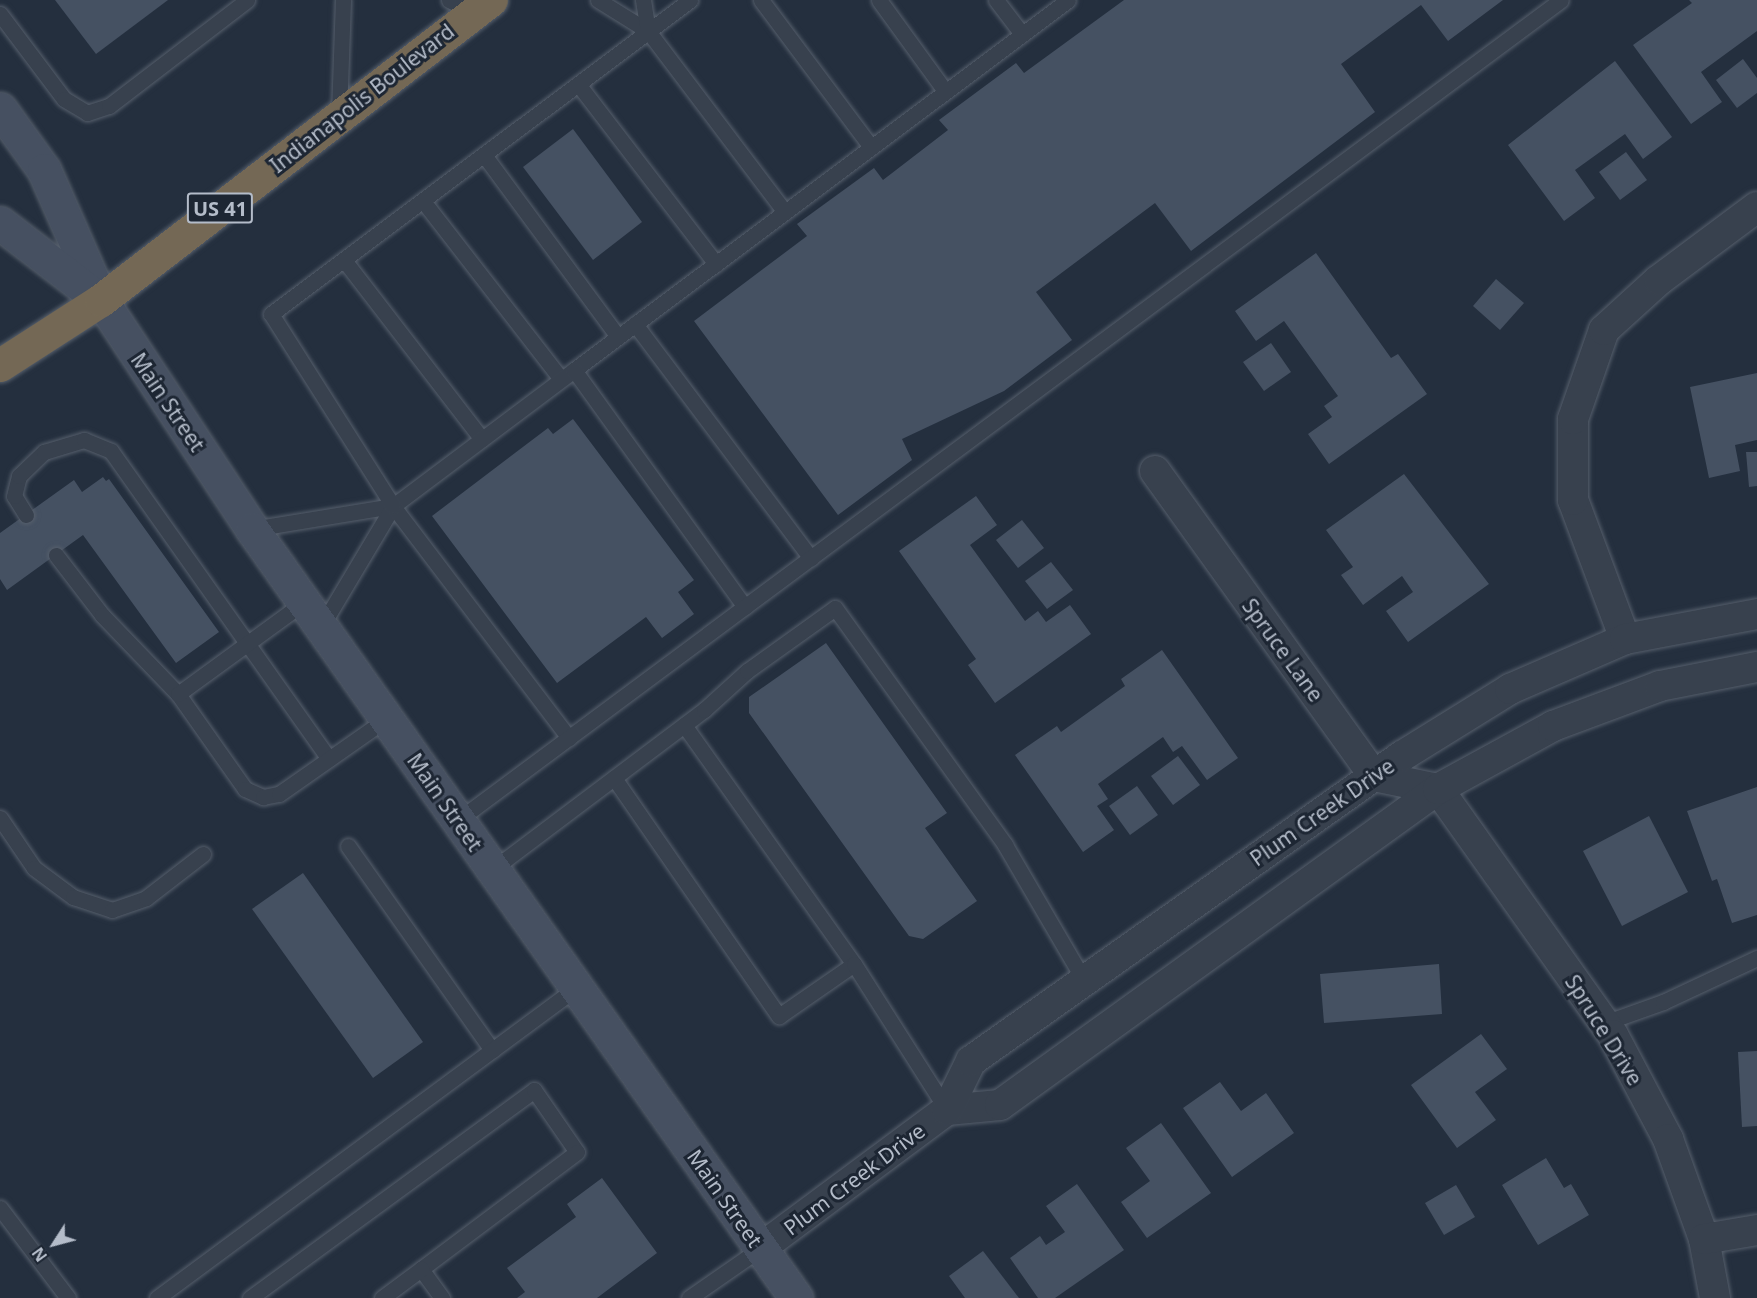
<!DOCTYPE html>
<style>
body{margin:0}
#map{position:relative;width:1757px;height:1298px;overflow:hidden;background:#242f3e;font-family:"Noto Sans",sans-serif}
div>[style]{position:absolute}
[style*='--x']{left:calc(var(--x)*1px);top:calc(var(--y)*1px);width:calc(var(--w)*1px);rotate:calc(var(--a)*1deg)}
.building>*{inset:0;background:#455162}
.roads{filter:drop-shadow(0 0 2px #565f6c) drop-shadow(0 0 2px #565f6c)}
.lane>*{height:15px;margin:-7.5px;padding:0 7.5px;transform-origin:7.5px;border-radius:7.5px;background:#38414e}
.street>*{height:30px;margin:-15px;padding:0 15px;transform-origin:15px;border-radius:15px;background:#38414e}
.secondary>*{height:33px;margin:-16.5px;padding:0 16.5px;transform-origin:16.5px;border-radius:16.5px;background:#465061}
.highway>*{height:33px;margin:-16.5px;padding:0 16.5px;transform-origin:16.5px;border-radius:16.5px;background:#746855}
span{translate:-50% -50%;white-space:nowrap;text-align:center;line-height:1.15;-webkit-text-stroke:6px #1d2633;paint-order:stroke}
.shield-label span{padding:2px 4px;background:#1d2633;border:2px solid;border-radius:4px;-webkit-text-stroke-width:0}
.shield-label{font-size:20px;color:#b4bcc9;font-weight:700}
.street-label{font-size:21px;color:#b4bcc9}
.north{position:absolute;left:24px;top:1214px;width:60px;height:60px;-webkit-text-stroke:4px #1d2633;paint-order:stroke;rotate:234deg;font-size:16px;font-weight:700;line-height:24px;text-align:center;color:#b4bcc9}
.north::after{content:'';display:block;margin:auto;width:21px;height:27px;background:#b4bcc9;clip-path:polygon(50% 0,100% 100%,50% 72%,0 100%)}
</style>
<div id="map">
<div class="building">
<i style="clip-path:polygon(55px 0,168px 0,96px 54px)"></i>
<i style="clip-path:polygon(1124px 0,1503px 0,1448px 41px,1421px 5px,1341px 64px,1375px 112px,1191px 251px,1155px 203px,1036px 292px,1072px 340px,1004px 391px,902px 439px,912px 460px,838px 515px,694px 321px,807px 236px,797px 224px,874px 168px,883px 180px,948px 130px,939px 120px,1016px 63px,1024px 73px)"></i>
<i style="clip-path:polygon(1689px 0,1757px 0,1757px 31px,1701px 72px,1722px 102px,1691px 124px,1633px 45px,1692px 3px)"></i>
<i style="clip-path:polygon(1743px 59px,1757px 78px,1757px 93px,1737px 108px,1716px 80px)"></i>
<i style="clip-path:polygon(1615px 61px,1672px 137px,1643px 159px,1625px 134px,1575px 170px,1595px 198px,1564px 221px,1508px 145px)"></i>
<i style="clip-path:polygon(573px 129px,642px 222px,593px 260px,523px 167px)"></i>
<i style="clip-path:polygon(1626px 152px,1647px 180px,1620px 200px,1599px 172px)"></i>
<i style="clip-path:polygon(1316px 253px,1391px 358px,1398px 354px,1427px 394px,1329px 464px,1308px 434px,1332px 417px,1324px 406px,1338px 396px,1284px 321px,1256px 341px,1235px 311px)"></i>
<i style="clip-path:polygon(1496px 279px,1524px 303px,1500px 330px,1473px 306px)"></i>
<i style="clip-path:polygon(1271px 343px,1291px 372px,1264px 391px,1243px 362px)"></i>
<i style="clip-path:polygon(1757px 373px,1757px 440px,1735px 445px,1740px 471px,1709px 478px,1690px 387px)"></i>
<i style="clip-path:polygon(573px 419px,694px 580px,678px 592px,694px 614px,662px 638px,646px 617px,557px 683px,432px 516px,548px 428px,553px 434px)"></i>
<i style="clip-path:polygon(1746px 452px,1757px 452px,1757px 486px,1749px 487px)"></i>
<i style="clip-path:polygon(1404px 474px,1489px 584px,1408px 642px,1386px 611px,1413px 592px,1402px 576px,1363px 605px,1341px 575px,1353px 567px,1326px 530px)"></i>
<i style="clip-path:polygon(103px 477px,106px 481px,109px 479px,219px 632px,176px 663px,83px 535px,7px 590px,0 579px,0 533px,74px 480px,82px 492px)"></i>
<i style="clip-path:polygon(976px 496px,997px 525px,970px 545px,1025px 621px,1038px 611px,1046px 622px,1070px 605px,1091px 634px,995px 703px,968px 665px,976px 659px,899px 551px)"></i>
<i style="clip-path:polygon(1022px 520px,1044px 548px,1018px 568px,996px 540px)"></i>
<i style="clip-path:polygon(1051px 562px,1073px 590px,1047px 609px,1025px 581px)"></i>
<i style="clip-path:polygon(826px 643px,947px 813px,925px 828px,977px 901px,923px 939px,909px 936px,749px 713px,749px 697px)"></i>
<i style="clip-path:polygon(1162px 650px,1238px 758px,1207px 780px,1182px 746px,1173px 752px,1163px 737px,1098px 784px,1108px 799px,1097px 806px,1114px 830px,1083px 852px,1015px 755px,1057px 726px,1061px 732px,1125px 686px,1121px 679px)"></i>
<i style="clip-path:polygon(1178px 756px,1200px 785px,1173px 805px,1151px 776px)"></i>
<i style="clip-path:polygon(1137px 786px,1158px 815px,1130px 835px,1109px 806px)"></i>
<i style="clip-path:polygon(1757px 787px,1757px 915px,1732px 923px,1717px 879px,1712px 881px,1687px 811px)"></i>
<i style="clip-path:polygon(1649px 816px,1688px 892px,1622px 926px,1583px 851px)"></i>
<i style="clip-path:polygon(303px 873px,423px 1042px,373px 1078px,252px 909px)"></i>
<i style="clip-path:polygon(1439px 964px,1442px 1014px,1324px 1023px,1320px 974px)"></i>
<i style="clip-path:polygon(1481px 1034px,1507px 1069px,1475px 1092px,1496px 1120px,1457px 1148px,1411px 1085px)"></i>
<i style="clip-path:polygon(1757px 1051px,1757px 1126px,1742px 1127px,1738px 1052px)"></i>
<i style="clip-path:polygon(1220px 1082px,1241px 1111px,1266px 1093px,1294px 1133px,1232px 1177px,1183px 1108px)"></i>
<i style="clip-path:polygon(1161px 1123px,1211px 1193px,1147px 1238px,1121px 1202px,1150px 1181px,1126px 1148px)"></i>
<i style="clip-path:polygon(1546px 1158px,1564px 1188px,1571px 1184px,1589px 1215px,1538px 1245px,1502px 1185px)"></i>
<i style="clip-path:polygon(602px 1178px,657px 1253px,597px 1298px,517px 1298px,525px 1292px,507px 1268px,576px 1217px,567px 1204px)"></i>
<i style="clip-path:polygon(1077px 1184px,1124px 1250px,1055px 1298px,1038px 1298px,1010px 1258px,1040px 1236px,1046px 1245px,1065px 1232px,1046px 1206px)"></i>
<i style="clip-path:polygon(1456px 1185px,1475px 1217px,1444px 1235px,1425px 1203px)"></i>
<i style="clip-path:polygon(983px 1251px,1019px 1298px,965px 1298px,949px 1276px)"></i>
</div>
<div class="roads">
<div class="lane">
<i style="--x:449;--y:0;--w:28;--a:26"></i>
<i style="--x:598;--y:0;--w:59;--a:31.8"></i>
<i style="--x:648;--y:31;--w:227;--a:52.9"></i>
<i style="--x:643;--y:0;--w:31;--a:81"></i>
<i style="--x:761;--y:0;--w:184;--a:53.2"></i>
<i style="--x:879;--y:0;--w:112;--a:54"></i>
<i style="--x:996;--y:0;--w:43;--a:52.6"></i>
<i style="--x:0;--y:14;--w:106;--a:53"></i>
<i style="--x:64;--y:99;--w:27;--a:31"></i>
<i style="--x:87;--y:113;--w:23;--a:-18"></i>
<i style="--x:109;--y:106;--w:174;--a:-37.5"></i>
<i style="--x:578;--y:84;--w:227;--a:52.5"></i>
<i style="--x:339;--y:114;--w:114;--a:-88"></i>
<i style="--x:484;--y:155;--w:226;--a:53.6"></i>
<i style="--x:423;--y:201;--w:225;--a:52.2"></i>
<i style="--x:344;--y:260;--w:226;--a:52.4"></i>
<i style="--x:635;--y:324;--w:293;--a:53.1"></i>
<i style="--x:574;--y:370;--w:617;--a:-36.83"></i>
<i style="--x:26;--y:515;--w:22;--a:-122"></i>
<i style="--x:14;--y:496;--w:21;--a:-76"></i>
<i style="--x:19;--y:476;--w:35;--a:-44"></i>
<i style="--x:44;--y:452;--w:42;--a:-16.7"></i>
<i style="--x:84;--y:440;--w:29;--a:22"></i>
<i style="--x:111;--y:451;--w:377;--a:54.7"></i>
<i style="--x:252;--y:529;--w:143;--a:-9.3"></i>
<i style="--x:56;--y:555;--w:76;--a:52.5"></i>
<i style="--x:102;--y:615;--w:110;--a:46.1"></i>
<i style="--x:178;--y:694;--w:116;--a:54.8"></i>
<i style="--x:245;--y:789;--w:20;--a:24"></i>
<i style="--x:263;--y:797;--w:16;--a:-11"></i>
<i style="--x:279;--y:794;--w:131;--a:-35"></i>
<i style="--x:321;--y:627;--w:141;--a:-59.2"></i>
<i style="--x:393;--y:506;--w:226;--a:-36.9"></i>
<i style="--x:574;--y:370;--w:292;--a:54.2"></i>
<i style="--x:178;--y:694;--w:156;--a:-36.1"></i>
<i style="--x:684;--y:725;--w:293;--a:54.6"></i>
<i style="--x:569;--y:738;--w:291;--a:-127.2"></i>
<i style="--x:393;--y:506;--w:227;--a:-122.4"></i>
<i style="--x:271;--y:314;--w:524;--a:-36.85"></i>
<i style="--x:614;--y:778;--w:290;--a:55.3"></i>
<i style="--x:779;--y:1016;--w:91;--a:-34.7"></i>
<i style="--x:854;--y:964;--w:173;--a:57.5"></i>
<i style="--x:0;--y:818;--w:60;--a:55.8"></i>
<i style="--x:34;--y:868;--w:49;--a:36.6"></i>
<i style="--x:73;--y:897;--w:41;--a:18.4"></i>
<i style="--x:112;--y:910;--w:36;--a:-19"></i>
<i style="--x:146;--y:898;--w:72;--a:-37.7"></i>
<i style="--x:458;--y:820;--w:1374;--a:-36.63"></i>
<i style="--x:348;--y:846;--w:250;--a:54.8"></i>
<i style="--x:493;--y:869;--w:264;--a:-37"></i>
<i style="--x:704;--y:710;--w:58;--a:-42.2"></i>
<i style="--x:747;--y:671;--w:108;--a:-35.6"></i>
<i style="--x:835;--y:608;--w:292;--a:54.3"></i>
<i style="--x:1005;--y:845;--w:156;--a:59.7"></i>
<i style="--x:1604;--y:1023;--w:63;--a:-19.6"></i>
<i style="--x:1663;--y:1002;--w:104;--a:-25.1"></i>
<i style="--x:0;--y:1208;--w:113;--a:52.9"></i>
<i style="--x:157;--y:1298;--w:521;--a:-36.5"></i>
<i style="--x:250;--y:1298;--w:352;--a:-36.2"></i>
<i style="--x:534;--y:1090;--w:75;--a:55.3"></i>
<i style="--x:577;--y:1152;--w:195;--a:143.1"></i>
<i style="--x:421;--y:1269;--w:36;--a:54"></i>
<i style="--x:382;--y:1298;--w:49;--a:-36.6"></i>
<i style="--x:689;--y:1298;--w:88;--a:-34.8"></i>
</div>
<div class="street">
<i style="--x:1155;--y:471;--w:375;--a:54.3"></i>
<i style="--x:1374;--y:776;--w:65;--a:11.5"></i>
<i style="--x:1625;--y:639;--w:148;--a:-110.5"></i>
<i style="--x:1573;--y:500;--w:81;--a:-90"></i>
<i style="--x:1573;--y:419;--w:94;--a:-70.8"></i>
<i style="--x:1604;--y:330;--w:74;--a:-42.3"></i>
<i style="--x:1659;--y:280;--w:122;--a:-36.7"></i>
<i style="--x:1438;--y:789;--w:302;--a:54.6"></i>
<i style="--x:1613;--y:1035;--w:118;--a:62.1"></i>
<i style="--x:1668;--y:1139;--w:106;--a:70.2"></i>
<i style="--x:1704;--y:1239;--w:60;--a:79.4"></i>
<i style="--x:947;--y:1110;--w:53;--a:-5.4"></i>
<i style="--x:1000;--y:1105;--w:540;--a:-35.81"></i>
<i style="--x:1438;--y:789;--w:131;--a:-28.7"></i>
<i style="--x:1553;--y:726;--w:114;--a:-20.5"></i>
<i style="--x:1660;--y:686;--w:99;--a:-11.1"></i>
<i style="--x:1704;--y:1239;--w:54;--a:-9.6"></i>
<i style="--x:761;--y:1248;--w:232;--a:-36.6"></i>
<i style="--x:947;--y:1110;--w:55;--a:-63.9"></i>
<i style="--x:971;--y:1061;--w:528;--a:-35.29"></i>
<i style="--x:1402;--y:756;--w:127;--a:-31.8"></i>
<i style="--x:1510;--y:689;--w:125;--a:-23.5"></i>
<i style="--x:1625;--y:639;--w:134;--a:-10.7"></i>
</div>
<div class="secondary">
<i style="--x:0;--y:109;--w:75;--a:54.2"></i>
<i style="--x:44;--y:170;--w:142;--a:66.3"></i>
<i style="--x:101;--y:300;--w:274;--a:56.6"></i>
<i style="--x:252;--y:529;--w:942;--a:54.72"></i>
<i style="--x:0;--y:223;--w:125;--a:37.5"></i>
</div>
<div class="highway">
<i style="--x:0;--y:365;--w:120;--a:-32.8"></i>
<i style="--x:101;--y:300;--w:492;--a:-37.6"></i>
</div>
</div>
<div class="shield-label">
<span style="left:220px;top:208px">US 41</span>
</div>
<div class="street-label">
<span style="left:362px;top:98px;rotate:-38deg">Indianapolis Boulevard</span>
<span style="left:168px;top:402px;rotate:56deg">Main Street</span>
<span style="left:1283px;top:650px;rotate:54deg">Spruce Lane</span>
<span style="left:445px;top:802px;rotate:55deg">Main Street</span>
<span style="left:1322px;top:812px;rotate:-35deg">Plum Creek Drive</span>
<span style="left:1604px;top:1030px;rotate:58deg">Spruce Drive</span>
<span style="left:854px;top:1179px;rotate:-37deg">Plum Creek Drive</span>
<span style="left:725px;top:1198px;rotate:55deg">Main Street</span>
</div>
<div class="north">N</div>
</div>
